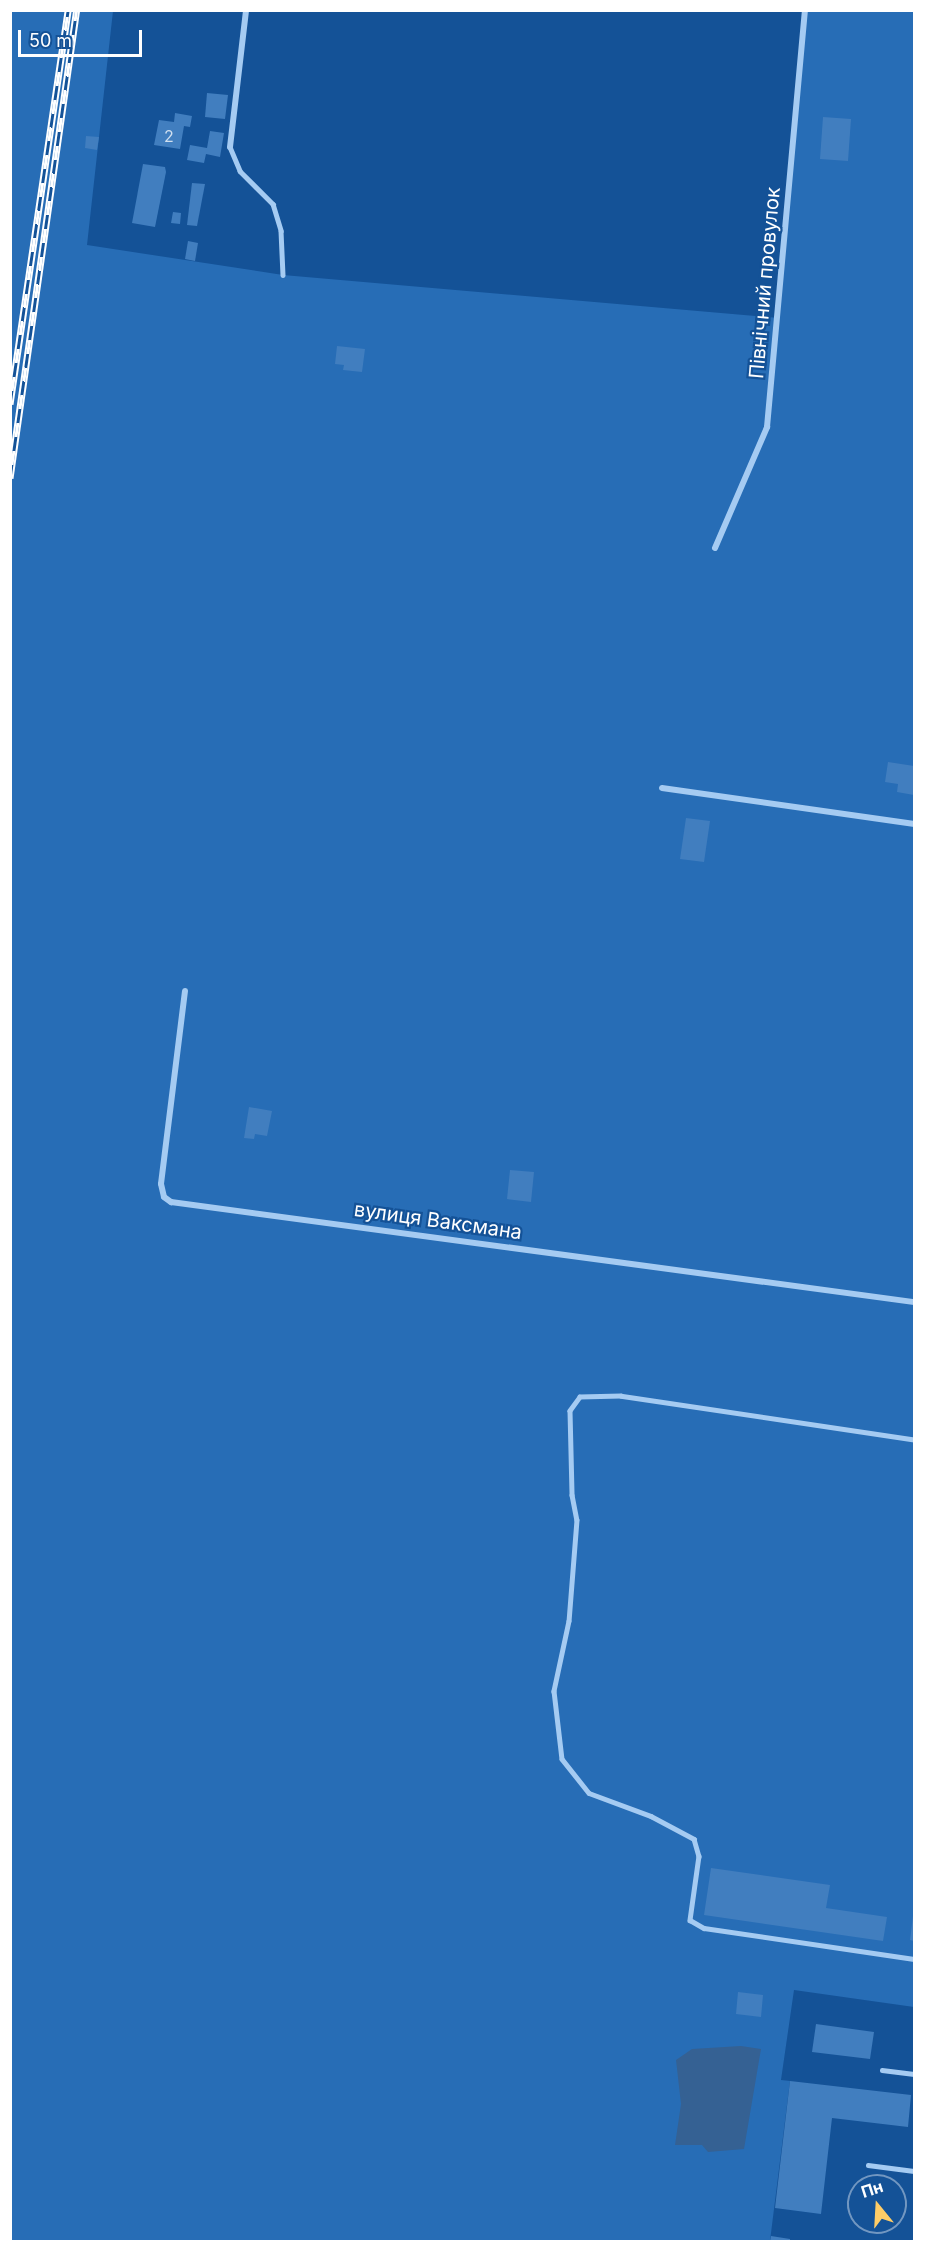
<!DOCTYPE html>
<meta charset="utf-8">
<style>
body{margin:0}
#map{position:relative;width:925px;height:2252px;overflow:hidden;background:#145297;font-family:Inter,sans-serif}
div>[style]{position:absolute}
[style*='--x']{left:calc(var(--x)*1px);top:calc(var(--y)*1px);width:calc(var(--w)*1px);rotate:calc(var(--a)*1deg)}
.green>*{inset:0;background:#276db6}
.water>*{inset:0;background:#356193}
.building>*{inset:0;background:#417ebf}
.lane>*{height:4.5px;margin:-2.25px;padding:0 2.25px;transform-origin:2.25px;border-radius:2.25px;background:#a5cbf2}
.street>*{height:6px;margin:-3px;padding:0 3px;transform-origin:3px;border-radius:3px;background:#a5cbf2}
.rail>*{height:7px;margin-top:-3.5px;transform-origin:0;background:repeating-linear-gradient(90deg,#145297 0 14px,#fff 0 28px);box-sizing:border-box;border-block:2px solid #fff}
span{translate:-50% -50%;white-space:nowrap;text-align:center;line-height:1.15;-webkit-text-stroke:4.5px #145297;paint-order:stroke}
.number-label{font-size:16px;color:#d0dfef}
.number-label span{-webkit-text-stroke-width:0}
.street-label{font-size:20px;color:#fff}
.frame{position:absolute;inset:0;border:12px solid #fff;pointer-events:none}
.north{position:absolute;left:847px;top:2174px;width:60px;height:60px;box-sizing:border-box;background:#145297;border:2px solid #7297c1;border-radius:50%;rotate:342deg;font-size:16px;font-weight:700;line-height:24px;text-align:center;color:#fff}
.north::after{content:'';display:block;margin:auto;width:21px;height:27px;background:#ffcd67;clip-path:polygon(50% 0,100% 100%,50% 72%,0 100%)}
.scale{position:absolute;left:18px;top:30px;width:124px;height:27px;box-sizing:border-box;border:3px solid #fff;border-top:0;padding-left:8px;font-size:18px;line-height:21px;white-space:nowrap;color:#fff;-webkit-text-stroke:4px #145297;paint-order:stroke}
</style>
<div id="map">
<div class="green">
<i style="clip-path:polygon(11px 11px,113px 11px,87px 245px,283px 275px,779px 318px,805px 11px,914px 11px,914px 2007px,794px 1990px,781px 2080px,790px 2081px,770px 2241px,11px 2242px)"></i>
</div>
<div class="water">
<i style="clip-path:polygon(741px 2046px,761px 2049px,744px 2149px,708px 2152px,702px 2145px,675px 2145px,681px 2104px,676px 2060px,692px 2049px)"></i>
</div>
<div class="building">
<i style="clip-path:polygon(207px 93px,228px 95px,225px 119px,205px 117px)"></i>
<i style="clip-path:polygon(175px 113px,192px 116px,190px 127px,184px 126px,180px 149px,154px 145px,159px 120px,174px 122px)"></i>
<i style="clip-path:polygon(823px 117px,851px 119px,848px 161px,820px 159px)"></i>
<i style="clip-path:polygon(210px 131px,224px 133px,220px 157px,206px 154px,204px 163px,187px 160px,190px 145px,207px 148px)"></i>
<i style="clip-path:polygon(86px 136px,99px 137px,97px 150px,85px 148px)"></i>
<i style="clip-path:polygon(143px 164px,165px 167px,166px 172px,155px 227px,132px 223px)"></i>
<i style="clip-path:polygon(192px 183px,205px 184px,197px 226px,187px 225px)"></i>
<i style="clip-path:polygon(173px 212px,181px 213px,180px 224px,171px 223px)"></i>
<i style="clip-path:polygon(188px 241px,198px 243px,195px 261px,185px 259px)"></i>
<i style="clip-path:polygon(337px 346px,365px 349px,362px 372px,343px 370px,344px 365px,335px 364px)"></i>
<i style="clip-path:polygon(888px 762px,914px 766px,914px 795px,897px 792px,898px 784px,885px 782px)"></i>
<i style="clip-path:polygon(686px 818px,710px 821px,704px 862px,680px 859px)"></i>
<i style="clip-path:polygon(249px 1107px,272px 1111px,267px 1136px,255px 1134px,254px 1139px,244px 1138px)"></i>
<i style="clip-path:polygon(510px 1170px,534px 1172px,531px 1202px,507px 1199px)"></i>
<i style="clip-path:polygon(711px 1868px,830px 1885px,826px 1908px,887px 1917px,883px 1941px,704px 1915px)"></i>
<i style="clip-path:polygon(913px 1916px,914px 1916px,914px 1941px,910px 1940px)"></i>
<i style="clip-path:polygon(738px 1992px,763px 1995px,761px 2017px,736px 2014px)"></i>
<i style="clip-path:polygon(816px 2024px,874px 2032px,870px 2059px,812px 2052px)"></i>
<i style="clip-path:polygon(790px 2081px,911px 2095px,908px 2127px,832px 2118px,821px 2214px,775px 2208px)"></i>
<i style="clip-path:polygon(771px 2236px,790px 2239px,790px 2242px,770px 2242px)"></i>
</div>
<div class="lane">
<i style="--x:230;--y:147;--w:26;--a:67"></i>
<i style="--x:240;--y:171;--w:47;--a:45"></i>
<i style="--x:273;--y:204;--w:28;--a:73"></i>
<i style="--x:281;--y:231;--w:44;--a:87.4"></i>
<i style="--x:914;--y:1440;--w:296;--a:-171.5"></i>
<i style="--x:621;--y:1396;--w:41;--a:178.6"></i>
<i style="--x:580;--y:1397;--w:17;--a:126"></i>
<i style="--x:570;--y:1411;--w:84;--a:88.6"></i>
<i style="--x:572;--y:1495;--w:25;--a:79"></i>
<i style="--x:577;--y:1520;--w:101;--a:94.5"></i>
<i style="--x:569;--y:1621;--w:72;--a:102.1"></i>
<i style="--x:554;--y:1691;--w:68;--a:83.3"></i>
<i style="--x:562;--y:1759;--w:43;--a:51.5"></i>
<i style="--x:589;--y:1793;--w:66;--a:20.4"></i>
<i style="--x:651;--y:1816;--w:49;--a:28.1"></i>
<i style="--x:694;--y:1839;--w:18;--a:74"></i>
<i style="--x:699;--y:1856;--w:65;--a:98"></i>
<i style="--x:690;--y:1920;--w:16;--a:30"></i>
<i style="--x:704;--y:1928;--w:212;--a:8.4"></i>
<i style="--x:882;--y:2070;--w:32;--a:7"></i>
<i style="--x:868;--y:2165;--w:46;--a:7.4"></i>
</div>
<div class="street">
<i style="--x:230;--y:147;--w:138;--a:-83.3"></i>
<i style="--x:715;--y:548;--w:132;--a:-66.7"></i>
<i style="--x:767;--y:427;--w:419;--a:-84.8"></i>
<i style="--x:662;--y:788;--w:255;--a:8.1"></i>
<i style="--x:185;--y:991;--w:194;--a:97.1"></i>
<i style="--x:161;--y:1184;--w:13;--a:77"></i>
<i style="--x:164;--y:1197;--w:9;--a:36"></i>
<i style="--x:171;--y:1202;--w:750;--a:7.67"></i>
</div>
<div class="rail">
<i style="--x:10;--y:404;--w:398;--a:-81.6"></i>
<i style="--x:10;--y:478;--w:473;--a:-81.9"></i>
</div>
<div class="number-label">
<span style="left:169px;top:136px">2</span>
</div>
<div class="street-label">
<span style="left:765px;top:283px;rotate:-85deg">Північний провулок</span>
<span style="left:438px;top:1221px;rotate:8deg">вулиця Ваксмана</span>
</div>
<div class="frame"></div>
<div class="north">Пн</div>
<div class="scale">50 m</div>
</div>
